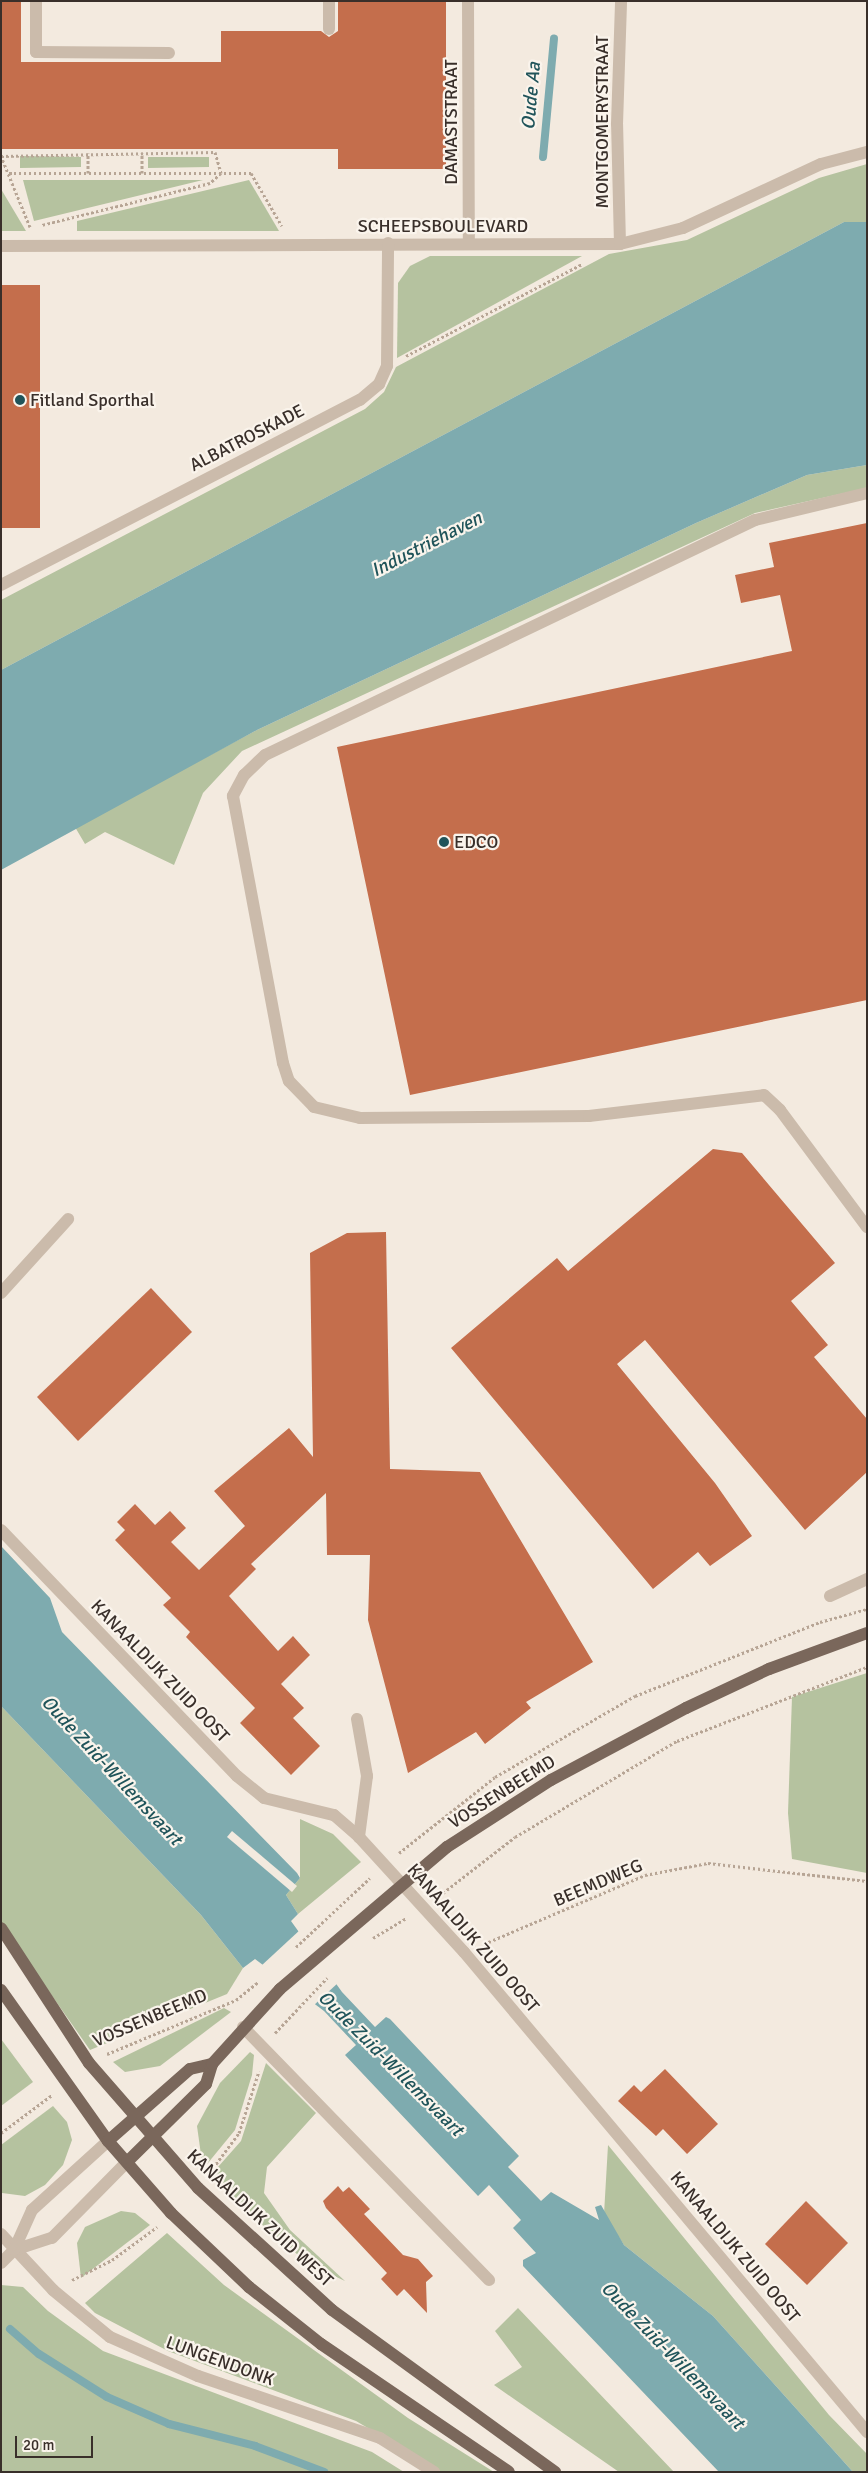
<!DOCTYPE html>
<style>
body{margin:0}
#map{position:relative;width:868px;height:2473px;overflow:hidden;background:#f3eadf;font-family:Signika,sans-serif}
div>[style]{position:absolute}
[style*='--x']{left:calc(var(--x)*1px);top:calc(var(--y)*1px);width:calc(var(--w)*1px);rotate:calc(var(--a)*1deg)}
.green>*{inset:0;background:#b5c29f}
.water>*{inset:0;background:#7eabaf}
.pier>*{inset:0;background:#f3eadf}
.stream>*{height:8px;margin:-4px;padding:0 4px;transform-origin:4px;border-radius:4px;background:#7eabaf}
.building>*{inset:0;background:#c46e4c}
.path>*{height:3px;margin-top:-1.5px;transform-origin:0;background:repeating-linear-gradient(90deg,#b7a595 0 2.5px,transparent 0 5px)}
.minor>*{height:12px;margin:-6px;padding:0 6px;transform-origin:6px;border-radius:6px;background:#cbbbab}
.major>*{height:12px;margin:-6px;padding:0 6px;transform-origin:6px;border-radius:6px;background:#7a675b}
.dots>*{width:14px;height:14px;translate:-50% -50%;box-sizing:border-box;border:2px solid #faf4ec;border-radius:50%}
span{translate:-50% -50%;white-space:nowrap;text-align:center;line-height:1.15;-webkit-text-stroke:4.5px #faf4ec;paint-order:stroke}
.street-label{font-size:18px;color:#392f2a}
.poi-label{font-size:18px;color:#392f2a}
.left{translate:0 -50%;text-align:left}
.water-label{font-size:19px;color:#20545a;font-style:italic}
.frame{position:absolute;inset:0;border:2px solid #392f2a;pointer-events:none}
.scale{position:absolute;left:15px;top:2436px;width:78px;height:22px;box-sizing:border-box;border:2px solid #392f2a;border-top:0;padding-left:6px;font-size:15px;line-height:18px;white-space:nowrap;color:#392f2a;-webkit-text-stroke:4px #faf4ec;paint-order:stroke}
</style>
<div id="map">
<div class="green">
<i style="clip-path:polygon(20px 156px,81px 157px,81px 167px,20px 168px)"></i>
<i style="clip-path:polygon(148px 157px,209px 157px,209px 167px,148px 168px)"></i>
<i style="clip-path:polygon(867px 164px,867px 222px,844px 222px,1px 670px,1px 600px,365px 409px,384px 392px,396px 367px,609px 254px,687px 240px,819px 178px)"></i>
<i style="clip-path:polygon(23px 180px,203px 180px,34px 221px)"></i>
<i style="clip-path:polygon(249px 180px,279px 231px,77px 231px,77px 221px)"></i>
<i style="clip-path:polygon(1px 189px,26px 231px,1px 231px)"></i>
<i style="clip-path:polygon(430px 256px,582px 256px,397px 358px,398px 283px,410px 266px)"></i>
<i style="clip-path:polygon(867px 465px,867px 488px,755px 513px,242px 751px,203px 793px,174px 865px,105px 832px,85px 844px,75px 827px,257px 730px,696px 523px,807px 475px)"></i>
<i style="clip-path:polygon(867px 1673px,867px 1873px,792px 1859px,788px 1813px,792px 1697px)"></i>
<i style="clip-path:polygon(1px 1706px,201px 1915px,243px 1968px,227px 1994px,90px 2050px,1px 1923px)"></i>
<i style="clip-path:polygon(300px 1819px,333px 1834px,361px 1862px,298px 1914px,286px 1895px,300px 1878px)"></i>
<i style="clip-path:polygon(224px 2008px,231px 2012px,160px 2066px,125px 2072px,113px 2062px)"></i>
<i style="clip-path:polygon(1px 2039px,33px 2082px,1px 2106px)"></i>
<i style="clip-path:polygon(250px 2052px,254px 2055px,252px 2075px,235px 2130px,203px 2169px,197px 2126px,220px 2083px)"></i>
<i style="clip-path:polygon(266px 2063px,316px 2113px,267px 2167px,264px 2193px,290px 2230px,345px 2281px,311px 2265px,274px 2236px,210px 2176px,241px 2141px)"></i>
<i style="clip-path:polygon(53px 2106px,67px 2122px,72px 2140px,63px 2165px,45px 2185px,25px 2196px,2px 2193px,1px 2145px)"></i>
<i style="clip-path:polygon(608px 2145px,829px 2415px,867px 2454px,867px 2472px,853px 2472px,713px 2316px,624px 2245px,604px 2214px)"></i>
<i style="clip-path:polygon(121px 2211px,135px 2213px,150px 2225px,81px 2278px,77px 2243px,85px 2227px)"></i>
<i style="clip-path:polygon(167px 2233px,224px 2285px,408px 2418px,494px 2472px,442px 2472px,356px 2421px,168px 2351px,95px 2313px,85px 2303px)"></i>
<i style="clip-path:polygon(1px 2285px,23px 2287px,48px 2311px,103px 2351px,372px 2452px,404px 2472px,1px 2472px)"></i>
<i style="clip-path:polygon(518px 2308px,674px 2472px,619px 2472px,494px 2385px,522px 2367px,495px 2331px)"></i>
</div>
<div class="water">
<i style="clip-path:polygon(844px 222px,867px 222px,867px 465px,807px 475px,696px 523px,257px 730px,1px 870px,1px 670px)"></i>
<i style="clip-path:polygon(1px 1546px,50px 1598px,62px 1632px,297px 1873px,300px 1878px,286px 1895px,298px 1914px,291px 1921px,342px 1992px,375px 2027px,386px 2017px,390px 2019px,519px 2156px,508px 2167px,541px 2201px,551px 2192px,599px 2220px,595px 2207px,601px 2205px,624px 2245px,713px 2316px,853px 2472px,719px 2472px,523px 2266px,523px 2260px,536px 2253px,513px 2228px,521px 2220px,489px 2185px,478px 2196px,345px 2055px,356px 2045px,324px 2011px,255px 1959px,243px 1968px,201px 1915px,1px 1706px)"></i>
</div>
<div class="pier">
<i style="clip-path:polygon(232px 1831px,297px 1886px,292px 1892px,227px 1837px)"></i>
<i style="clip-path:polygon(301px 1929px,339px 1982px,313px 2006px,261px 1966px)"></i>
</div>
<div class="stream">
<i style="--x:543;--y:157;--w:119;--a:-84.7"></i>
<i style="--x:10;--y:2329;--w:38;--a:41"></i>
<i style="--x:39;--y:2354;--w:80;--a:32.3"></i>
<i style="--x:107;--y:2397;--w:68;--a:23.5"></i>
<i style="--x:169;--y:2424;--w:89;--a:14.3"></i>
<i style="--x:255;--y:2446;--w:74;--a:20.6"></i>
</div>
<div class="building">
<i style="clip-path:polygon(1px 1px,21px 1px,21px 62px,221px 62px,221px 31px,321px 31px,329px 37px,338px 31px,338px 1px,446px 1px,446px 169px,338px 169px,338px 149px,1px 149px)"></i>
<i style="clip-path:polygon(1px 285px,40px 285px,40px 528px,1px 528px)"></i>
<i style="clip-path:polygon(867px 523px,867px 1000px,410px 1095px,337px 747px,792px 651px,780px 595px,741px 603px,735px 575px,774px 567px,769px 543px)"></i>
<i style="clip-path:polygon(713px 1149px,742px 1153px,835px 1263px,791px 1301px,828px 1345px,814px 1357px,867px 1419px,867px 1472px,805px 1530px,645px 1340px,617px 1364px,715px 1483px,752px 1536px,710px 1566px,698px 1552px,653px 1589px,451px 1348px,557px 1258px,568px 1271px)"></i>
<i style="clip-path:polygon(386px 1232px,390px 1469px,480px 1472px,593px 1662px,526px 1702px,531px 1708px,485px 1744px,476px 1732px,408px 1773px,368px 1620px,370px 1555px,327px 1555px,326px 1493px,251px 1564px,256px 1569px,229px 1596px,278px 1651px,293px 1636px,310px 1655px,281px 1684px,304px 1708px,293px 1718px,320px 1746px,291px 1775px,240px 1723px,255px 1708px,186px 1637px,190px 1632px,163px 1605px,171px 1598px,115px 1540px,125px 1530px,117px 1522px,135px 1504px,155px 1525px,170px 1511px,186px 1528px,171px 1542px,199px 1570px,245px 1526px,214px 1491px,289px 1428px,313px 1457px,310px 1253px,347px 1233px)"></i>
<i style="clip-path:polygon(151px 1288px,192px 1332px,78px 1441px,37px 1397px)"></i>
<i style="clip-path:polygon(665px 2069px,718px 2124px,687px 2154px,663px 2129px,656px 2136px,618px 2101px,634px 2085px,641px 2092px)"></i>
<i style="clip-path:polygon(338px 2186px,343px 2192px,349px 2187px,370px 2209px,364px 2214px,403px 2255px,418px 2259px,433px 2276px,426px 2282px,427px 2313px,404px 2289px,397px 2296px,381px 2279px,387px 2273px,326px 2208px,323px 2201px)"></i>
<i style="clip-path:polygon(806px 2201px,848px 2243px,807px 2285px,765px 2244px)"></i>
</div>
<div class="path">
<i style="--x:9;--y:173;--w:242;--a:0"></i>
<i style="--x:251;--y:173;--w:61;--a:59.7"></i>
<i style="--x:88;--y:173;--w:20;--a:-90"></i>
<i style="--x:142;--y:173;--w:20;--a:-90"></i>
<i style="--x:30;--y:227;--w:77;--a:-112.2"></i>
<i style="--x:1;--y:156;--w:214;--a:-1.1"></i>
<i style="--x:215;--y:152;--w:22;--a:74"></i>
<i style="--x:221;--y:173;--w:15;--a:138"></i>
<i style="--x:210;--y:183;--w:174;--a:166"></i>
<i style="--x:406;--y:356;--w:199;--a:-27.6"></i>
<i style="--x:399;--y:1853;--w:122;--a:-38.4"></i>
<i style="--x:495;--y:1777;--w:162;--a:-30.1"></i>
<i style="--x:635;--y:1696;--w:199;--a:-21.8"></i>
<i style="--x:820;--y:1622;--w:49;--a:-15.5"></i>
<i style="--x:439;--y:1896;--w:96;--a:-37.8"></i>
<i style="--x:515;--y:1837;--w:188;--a:-30.7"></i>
<i style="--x:677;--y:1741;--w:204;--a:-21.3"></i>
<i style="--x:373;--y:1938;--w:39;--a:-31"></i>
<i style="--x:484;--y:1944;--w:175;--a:-23.2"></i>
<i style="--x:645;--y:1875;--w:64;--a:-10.8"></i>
<i style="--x:708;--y:1863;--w:160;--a:6.5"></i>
<i style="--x:296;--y:1947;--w:101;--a:-43"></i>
<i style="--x:275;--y:2033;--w:76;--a:-46.6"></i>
<i style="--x:107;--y:2054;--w:140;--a:-22.7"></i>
<i style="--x:236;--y:2000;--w:28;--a:-39"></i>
<i style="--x:1;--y:2133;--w:64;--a:-36.7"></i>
<i style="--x:210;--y:2172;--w:49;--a:-53.4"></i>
<i style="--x:239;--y:2133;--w:65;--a:-72.1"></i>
<i style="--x:72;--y:2280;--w:45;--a:-26.6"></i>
<i style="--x:112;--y:2260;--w:56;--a:-36.3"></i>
</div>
<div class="minor">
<i style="--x:36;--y:1;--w:51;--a:90"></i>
<i style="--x:36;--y:52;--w:133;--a:0.4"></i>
<i style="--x:468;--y:1;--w:241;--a:89.8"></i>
<i style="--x:329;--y:29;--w:28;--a:-90"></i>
<i style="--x:620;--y:244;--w:120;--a:-91.4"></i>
<i style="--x:617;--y:124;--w:123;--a:-88.1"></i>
<i style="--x:1;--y:246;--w:619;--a:-0.19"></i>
<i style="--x:620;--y:244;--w:65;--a:-14.3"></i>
<i style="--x:683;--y:228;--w:152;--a:-24.9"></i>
<i style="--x:821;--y:164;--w:48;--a:-14.6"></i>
<i style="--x:867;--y:493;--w:115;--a:166.4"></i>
<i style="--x:755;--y:520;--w:543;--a:154.38"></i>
<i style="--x:265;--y:755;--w:29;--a:136"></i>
<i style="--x:244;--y:775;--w:24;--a:118"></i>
<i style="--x:233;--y:796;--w:272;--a:79.4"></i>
<i style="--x:283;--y:1063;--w:19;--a:72"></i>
<i style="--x:289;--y:1081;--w:36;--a:46"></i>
<i style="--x:314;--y:1107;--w:47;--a:13.4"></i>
<i style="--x:360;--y:1118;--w:229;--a:-0.5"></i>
<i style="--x:589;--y:1116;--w:176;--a:-6.8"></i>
<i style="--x:764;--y:1095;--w:22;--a:43"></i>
<i style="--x:780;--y:1110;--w:146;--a:53.4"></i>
<i style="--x:1;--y:585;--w:404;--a:-27.3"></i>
<i style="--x:360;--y:400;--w:25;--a:-40"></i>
<i style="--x:379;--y:384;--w:20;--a:-66"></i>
<i style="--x:387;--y:366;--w:123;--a:-89.5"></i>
<i style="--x:1;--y:1293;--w:100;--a:-47.8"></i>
<i style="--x:1;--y:1530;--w:341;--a:46.2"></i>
<i style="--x:237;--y:1776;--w:35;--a:39"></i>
<i style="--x:264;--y:1798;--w:72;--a:13.7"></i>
<i style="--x:334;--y:1815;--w:33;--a:41"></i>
<i style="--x:359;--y:1837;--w:156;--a:47.6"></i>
<i style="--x:464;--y:1952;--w:627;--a:49.98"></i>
<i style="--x:830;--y:1596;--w:41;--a:-24.7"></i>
<i style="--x:357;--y:1719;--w:58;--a:80"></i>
<i style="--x:367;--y:1776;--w:62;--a:97.5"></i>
<i style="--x:243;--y:2027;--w:353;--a:45.8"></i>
<i style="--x:1;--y:2234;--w:76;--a:47.1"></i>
<i style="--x:53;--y:2290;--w:74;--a:39.5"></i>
<i style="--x:110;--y:2337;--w:96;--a:23.9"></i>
<i style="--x:198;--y:2376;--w:192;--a:18.8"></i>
<i style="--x:380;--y:2438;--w:64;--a:32.2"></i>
<i style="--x:14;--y:2250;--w:40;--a:-18"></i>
<i style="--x:52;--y:2238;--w:107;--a:-45.4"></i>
<i style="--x:1;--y:2263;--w:18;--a:-45"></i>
<i style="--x:14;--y:2250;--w:44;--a:-65.8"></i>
<i style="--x:32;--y:2210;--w:103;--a:-42.2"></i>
</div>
<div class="major">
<i style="--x:1;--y:1928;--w:161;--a:56.9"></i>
<i style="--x:89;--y:2063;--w:166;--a:48.9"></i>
<i style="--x:198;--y:2188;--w:181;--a:42.3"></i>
<i style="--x:332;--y:2310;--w:276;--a:36"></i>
<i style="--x:1;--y:1990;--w:185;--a:54.7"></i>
<i style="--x:108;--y:2141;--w:96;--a:48.8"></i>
<i style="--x:171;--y:2213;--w:108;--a:43.5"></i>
<i style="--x:249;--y:2287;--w:92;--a:38.4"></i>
<i style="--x:321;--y:2344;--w:227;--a:34.2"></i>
<i style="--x:108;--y:2141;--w:109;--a:-41.3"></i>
<i style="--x:190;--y:2069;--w:23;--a:-13"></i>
<i style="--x:127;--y:2162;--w:111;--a:-44.6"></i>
<i style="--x:206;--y:2084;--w:21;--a:-73"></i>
<i style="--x:212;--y:2064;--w:101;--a:-47.8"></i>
<i style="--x:280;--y:1989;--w:219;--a:-40.4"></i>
<i style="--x:447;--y:1847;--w:124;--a:-32.8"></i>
<i style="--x:551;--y:1780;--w:153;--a:-28.1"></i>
<i style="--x:686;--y:1708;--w:92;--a:-25.2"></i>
<i style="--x:769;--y:1669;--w:104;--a:-20.2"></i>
</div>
<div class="dots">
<i style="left:20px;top:400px;background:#20545a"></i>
<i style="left:444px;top:842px;background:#20545a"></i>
</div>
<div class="street-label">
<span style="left:451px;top:122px;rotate:-90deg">DAMASTSTRAAT</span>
<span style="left:602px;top:122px;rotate:-90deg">MONTGOMERYSTRAAT</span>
<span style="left:443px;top:226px">SCHEEPSBOULEVARD</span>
<span style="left:247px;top:438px;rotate:-27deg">ALBATROSKADE</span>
<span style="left:160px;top:1671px;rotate:46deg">KANAALDIJK ZUID OOST</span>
<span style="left:502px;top:1792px;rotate:-32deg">VOSSENBEEMD</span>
<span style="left:598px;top:1883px;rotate:-23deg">BEEMDWEG</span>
<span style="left:473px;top:1938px;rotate:49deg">KANAALDIJK ZUID OOST</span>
<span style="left:150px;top:2018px;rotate:-23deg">VOSSENBEEMD</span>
<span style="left:260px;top:2218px;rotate:43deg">KANAALDIJK ZUID WEST</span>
<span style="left:735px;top:2247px;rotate:50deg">KANAALDIJK ZUID OOST</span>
<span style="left:220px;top:2361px;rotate:20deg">LUNGENDONK</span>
</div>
<div class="poi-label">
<span class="left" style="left:30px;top:400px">Fitland Sporthal</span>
<span class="left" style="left:454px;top:842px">EDCO</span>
</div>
<div class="water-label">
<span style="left:532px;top:96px;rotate:-85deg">Oude Aa</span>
<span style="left:427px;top:545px;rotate:-27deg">Industriehaven</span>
<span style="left:111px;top:1771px;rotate:47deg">Oude Zuid-Willemsvaart</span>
<span style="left:390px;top:2064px;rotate:45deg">Oude Zuid-Willemsvaart</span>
<span style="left:672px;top:2356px;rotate:46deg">Oude Zuid-Willemsvaart</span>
</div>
<div class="frame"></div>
<div class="scale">20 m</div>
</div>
